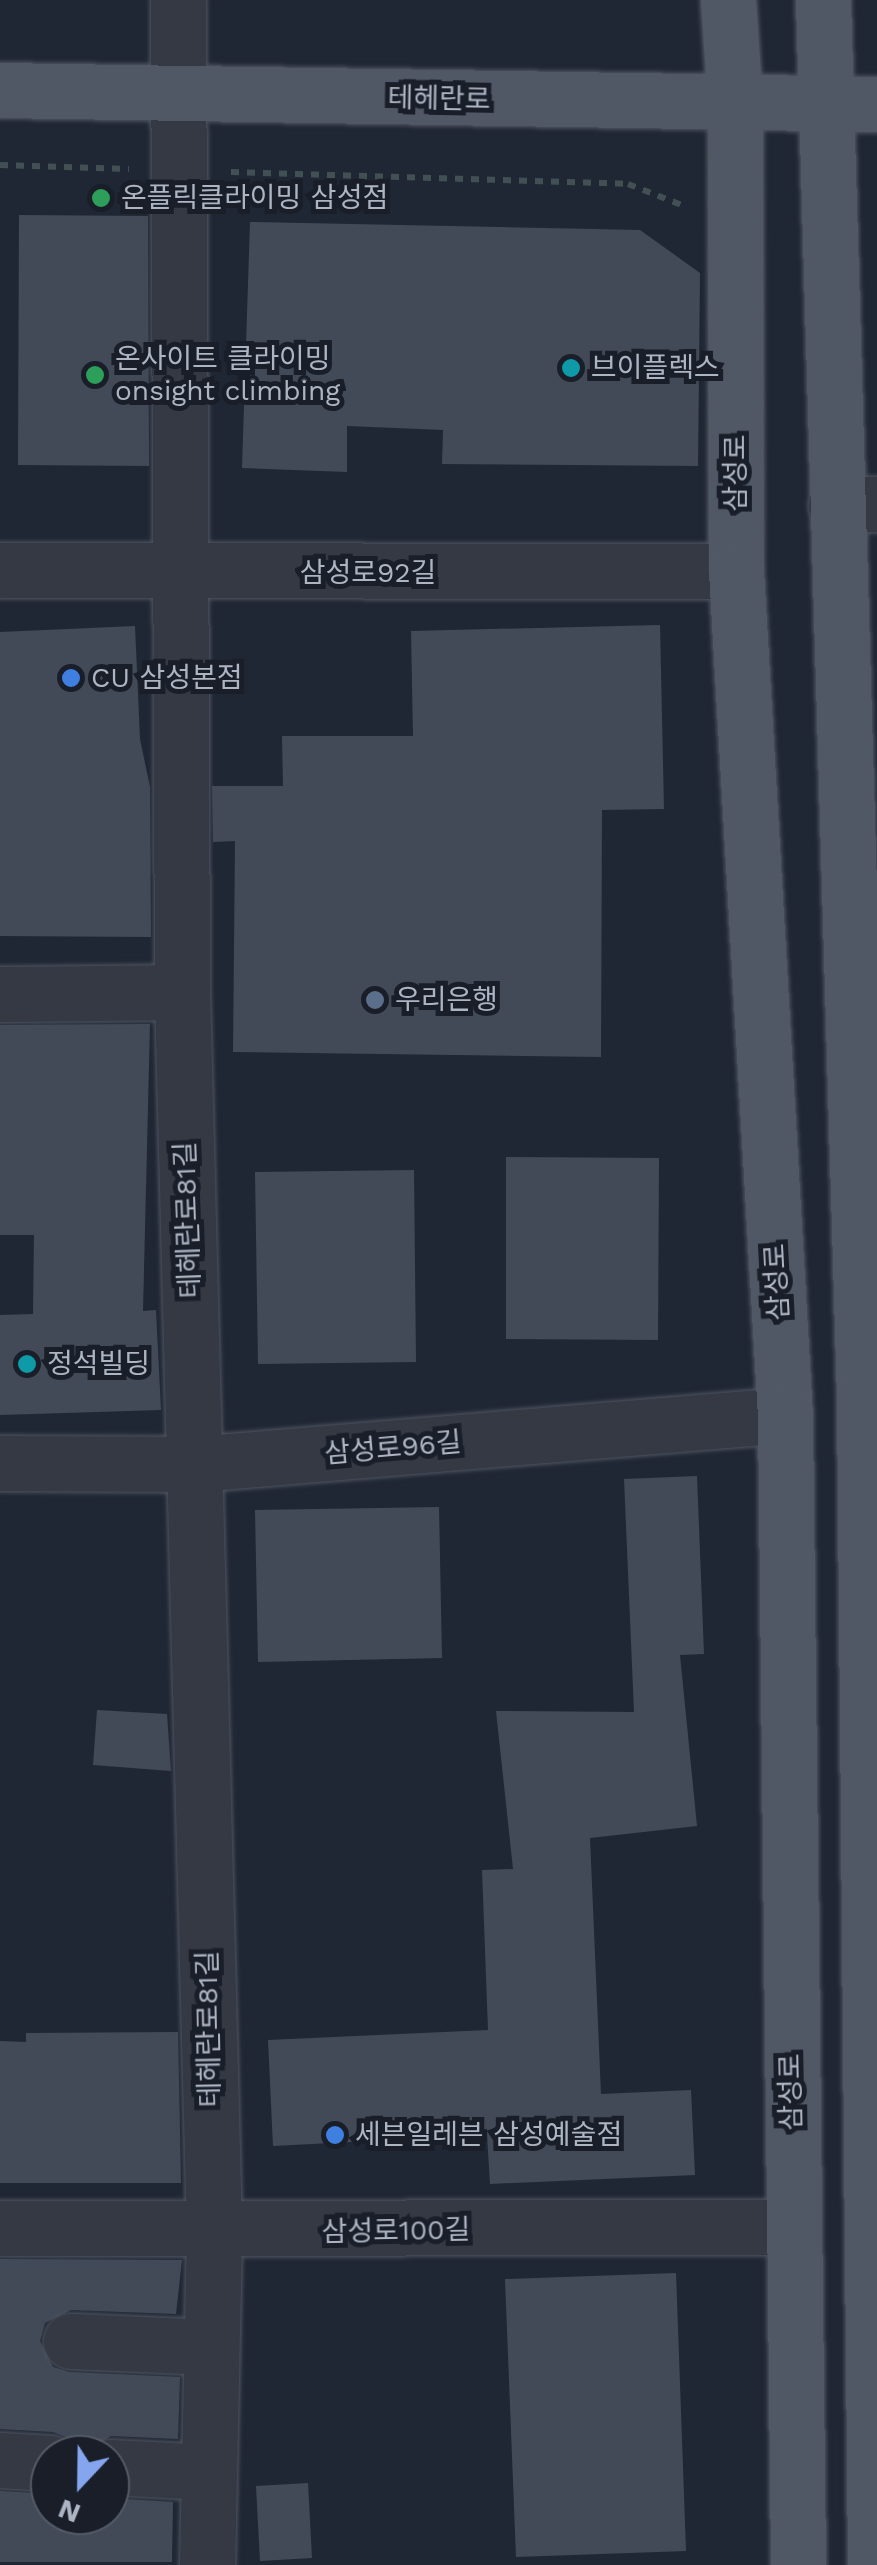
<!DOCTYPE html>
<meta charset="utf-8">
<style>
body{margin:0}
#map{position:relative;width:877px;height:2565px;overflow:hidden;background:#202734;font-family:"Work Sans","Noto Sans KR",sans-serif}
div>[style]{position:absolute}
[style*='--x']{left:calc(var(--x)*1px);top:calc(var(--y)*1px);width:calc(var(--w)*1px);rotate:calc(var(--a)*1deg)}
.building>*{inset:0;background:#424a58}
.path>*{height:6px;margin-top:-3px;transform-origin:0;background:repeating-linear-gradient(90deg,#425054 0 8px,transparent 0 16px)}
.roads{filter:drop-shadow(0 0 2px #4e5460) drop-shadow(0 0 2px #4e5460)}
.minor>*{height:55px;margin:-27.5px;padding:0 27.5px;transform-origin:27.5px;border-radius:27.5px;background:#343944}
.major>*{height:55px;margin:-27.5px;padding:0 27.5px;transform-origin:27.5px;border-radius:27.5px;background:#515865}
.dots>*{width:28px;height:28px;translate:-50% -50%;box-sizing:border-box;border:5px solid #191e29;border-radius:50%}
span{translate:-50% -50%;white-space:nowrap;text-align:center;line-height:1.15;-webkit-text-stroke:10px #191e29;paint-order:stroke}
.street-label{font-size:28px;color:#adb4c2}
.poi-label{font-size:28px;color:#adb4c2}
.left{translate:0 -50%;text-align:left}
.north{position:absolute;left:30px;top:2435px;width:100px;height:100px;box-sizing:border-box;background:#191e29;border:2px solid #545a66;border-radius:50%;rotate:202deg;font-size:28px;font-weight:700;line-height:40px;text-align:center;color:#adb4c2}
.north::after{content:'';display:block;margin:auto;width:35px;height:45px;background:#85a5ef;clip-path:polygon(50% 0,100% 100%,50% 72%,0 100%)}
</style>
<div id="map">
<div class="building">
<i style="clip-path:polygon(19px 215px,148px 216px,149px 466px,18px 465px)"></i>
<i style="clip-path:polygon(250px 222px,640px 230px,700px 273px,698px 466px,442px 464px,443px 430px,347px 426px,347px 472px,242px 468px)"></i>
<i style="clip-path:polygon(660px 625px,664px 809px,602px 810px,601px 1057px,233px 1052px,235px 841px,213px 842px,212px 786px,283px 786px,282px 736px,413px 736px,411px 631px)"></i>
<i style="clip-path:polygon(135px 626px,140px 739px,150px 787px,151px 937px,0 936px,0 632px)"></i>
<i style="clip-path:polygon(150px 1024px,143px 1311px,156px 1310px,161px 1410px,0 1415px,0 1315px,33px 1314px,34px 1235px,0 1235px,0 1025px)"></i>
<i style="clip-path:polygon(506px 1157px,659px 1158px,658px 1340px,506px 1339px)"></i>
<i style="clip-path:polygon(414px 1170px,416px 1362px,258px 1364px,255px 1172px)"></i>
<i style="clip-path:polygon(697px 1476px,704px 1654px,680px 1655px,697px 1826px,590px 1838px,601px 2094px,691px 2090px,695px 2175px,490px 2184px,487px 2135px,273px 2146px,268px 2040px,488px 2030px,482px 1870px,513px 1869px,496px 1711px,634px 1712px,624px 1479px)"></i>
<i style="clip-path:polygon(439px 1507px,442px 1658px,258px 1662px,255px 1510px)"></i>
<i style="clip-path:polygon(97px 1710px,167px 1714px,171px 1771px,93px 1765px)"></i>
<i style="clip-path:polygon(178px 2032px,181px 2183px,0 2183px,0 2041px,26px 2042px,26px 2033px)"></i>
<i style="clip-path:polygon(0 2259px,182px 2260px,176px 2314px,71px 2310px,45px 2323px,40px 2341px,53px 2367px,69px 2372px,180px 2377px,178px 2439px,111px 2436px,79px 2455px,68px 2438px,53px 2432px,0 2429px)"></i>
<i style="clip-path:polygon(676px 2273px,686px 2551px,516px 2557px,505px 2279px)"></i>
<i style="clip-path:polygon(308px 2483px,312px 2558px,260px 2561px,256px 2486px)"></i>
<i style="clip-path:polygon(0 2491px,50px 2494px,50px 2515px,110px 2515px,110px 2498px,173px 2502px,172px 2562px,0 2562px)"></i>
</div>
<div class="path">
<i style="--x:0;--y:165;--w:129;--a:1.8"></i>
<i style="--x:231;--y:172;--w:397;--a:1.7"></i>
<i style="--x:628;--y:184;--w:60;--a:21.4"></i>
</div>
<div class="roads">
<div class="minor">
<i style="--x:178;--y:0;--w:992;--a:89.77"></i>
<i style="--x:182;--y:992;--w:1241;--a:88.52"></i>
<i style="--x:214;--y:2233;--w:332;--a:91.2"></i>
<i style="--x:836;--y:505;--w:41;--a:-1.4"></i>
<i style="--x:0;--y:570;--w:736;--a:0.08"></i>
<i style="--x:0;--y:994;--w:182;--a:-0.6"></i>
<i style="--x:0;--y:1463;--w:195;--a:0.3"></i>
<i style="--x:195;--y:1464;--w:592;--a:-4.75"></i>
<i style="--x:0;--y:2228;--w:793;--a:-0.07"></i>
<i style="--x:71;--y:2341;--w:140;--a:2.5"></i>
<i style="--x:0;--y:2460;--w:50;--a:3.4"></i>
<i style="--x:110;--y:2467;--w:98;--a:2.9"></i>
</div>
<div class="major">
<i style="--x:728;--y:0;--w:105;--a:86.2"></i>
<i style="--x:735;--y:105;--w:466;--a:89.9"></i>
<i style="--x:736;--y:571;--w:845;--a:86.68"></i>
<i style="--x:785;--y:1415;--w:1150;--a:89.35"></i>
<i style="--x:823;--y:0;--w:1401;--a:88.32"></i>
<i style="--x:864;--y:1400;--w:1165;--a:89.46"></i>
<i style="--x:0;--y:90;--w:877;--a:0.91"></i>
</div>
</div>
<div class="dots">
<i style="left:101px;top:198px;background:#2e9e5b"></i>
<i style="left:571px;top:368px;background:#0f9aa8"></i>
<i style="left:95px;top:375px;background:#2e9e5b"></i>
<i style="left:71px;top:678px;background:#3f7fe0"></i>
<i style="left:375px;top:1000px;background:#5c6f8a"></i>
<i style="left:27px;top:1364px;background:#0f9aa8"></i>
<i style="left:335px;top:2135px;background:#3f7fe0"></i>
</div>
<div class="street-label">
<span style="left:439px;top:99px;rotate:1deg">테헤란로</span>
<span style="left:736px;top:473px;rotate:-90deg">삼성로</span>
<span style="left:368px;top:573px">삼성로92길</span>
<span style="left:188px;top:1220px;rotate:-92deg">테헤란로81길</span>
<span style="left:777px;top:1282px;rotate:-93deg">삼성로</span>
<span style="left:393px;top:1448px;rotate:-5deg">삼성로96길</span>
<span style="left:209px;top:2029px;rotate:-91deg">테헤란로81길</span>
<span style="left:791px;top:2092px;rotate:-91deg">삼성로</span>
<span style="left:396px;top:2231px;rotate:-1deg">삼성로100길</span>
</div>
<div class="poi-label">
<span class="left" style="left:121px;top:198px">온플릭클라이밍 삼성점</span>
<span class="left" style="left:115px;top:375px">온사이트 클라이밍<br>onsight climbing</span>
<span class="left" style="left:591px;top:368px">브이플렉스</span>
<span class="left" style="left:91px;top:678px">CU 삼성본점</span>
<span class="left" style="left:395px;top:1000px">우리은행</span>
<span class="left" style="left:47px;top:1364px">정석빌딩</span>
<span class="left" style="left:355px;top:2135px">세븐일레븐 삼성예술점</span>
</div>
<div class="north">N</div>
</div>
